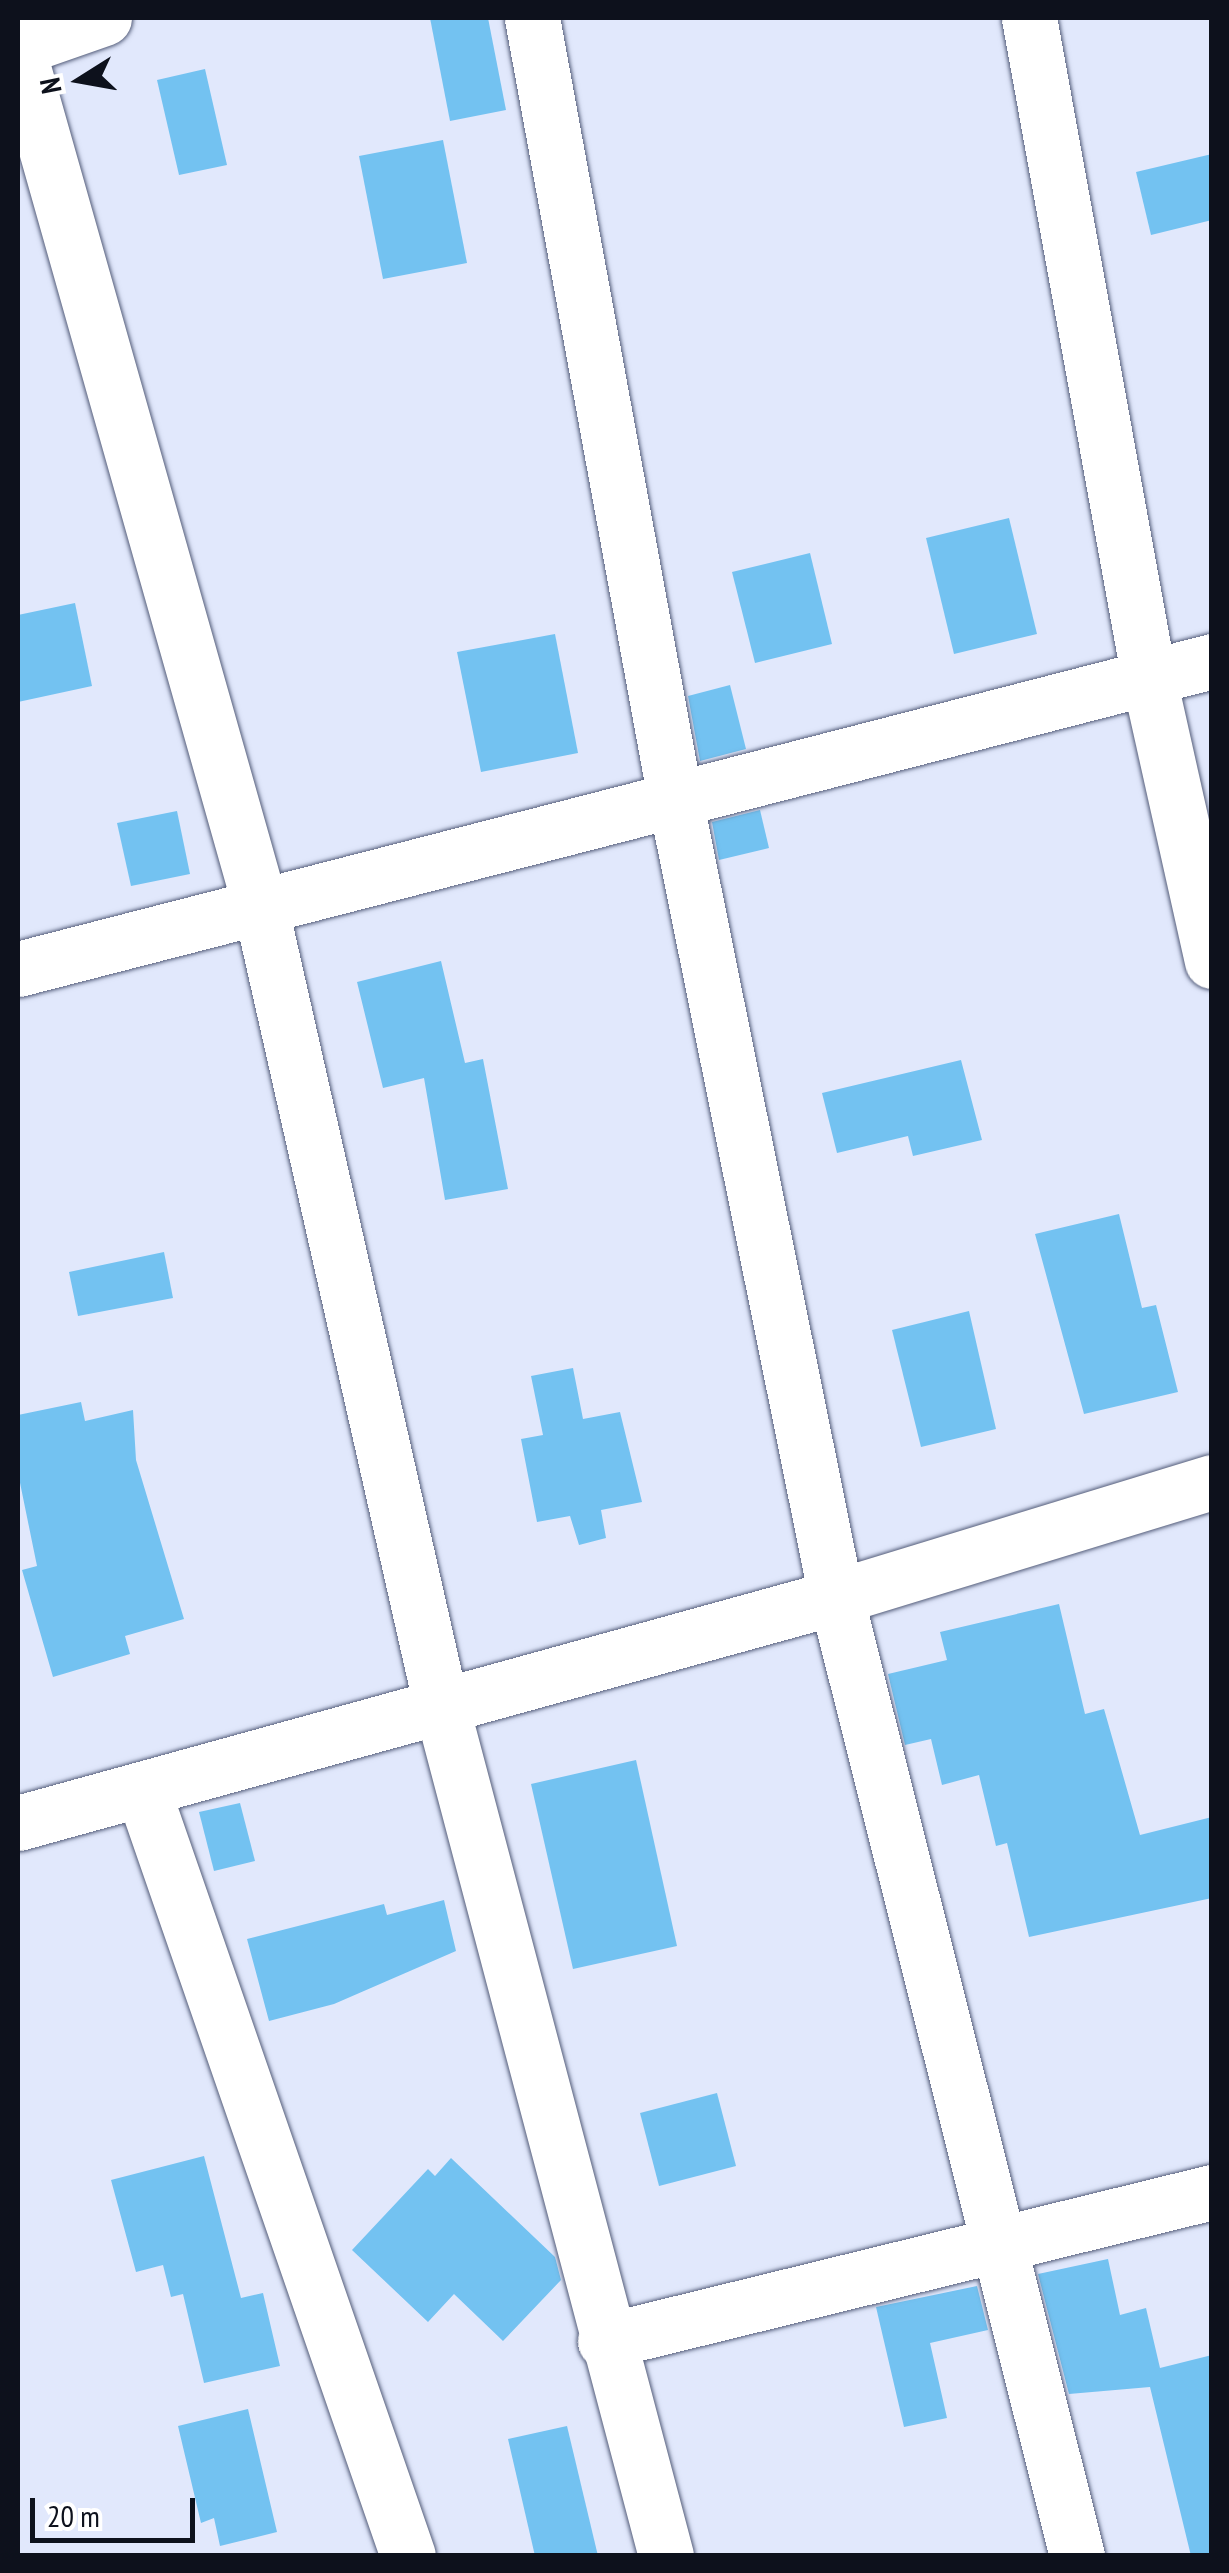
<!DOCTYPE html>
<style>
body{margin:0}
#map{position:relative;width:1229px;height:2573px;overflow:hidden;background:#e1e8fc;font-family:"PT Sans Narrow",sans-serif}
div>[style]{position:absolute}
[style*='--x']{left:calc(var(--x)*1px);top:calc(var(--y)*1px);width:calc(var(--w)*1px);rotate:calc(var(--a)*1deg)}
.building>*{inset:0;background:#73c2f1}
.roads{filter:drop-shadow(0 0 2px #545d7a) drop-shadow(0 0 2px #545d7a)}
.minor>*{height:55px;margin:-27.5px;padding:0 27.5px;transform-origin:27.5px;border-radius:27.5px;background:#fff}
span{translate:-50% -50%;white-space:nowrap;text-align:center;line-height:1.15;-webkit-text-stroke:9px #fff;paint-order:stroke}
.frame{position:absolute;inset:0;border:20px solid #0d111c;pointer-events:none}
.north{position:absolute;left:30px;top:30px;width:100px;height:100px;-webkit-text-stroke:8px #fff;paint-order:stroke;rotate:259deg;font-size:28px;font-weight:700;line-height:40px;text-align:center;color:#0d111c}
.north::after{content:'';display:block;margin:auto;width:35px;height:45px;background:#0d111c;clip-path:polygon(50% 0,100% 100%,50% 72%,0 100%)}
.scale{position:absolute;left:30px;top:2498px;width:165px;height:45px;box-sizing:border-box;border:5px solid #0d111c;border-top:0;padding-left:12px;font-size:30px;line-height:35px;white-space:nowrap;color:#0d111c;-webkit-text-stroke:8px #fff;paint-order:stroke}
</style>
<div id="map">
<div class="building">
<i style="clip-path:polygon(430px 18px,488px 18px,506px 110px,450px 121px)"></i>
<i style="clip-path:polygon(205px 69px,227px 165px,179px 175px,157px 80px)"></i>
<i style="clip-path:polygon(443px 140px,467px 263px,383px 279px,359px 156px)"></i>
<i style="clip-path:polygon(1212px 154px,1212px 220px,1151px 235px,1136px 172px)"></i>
<i style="clip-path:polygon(1009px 518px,1037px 634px,954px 654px,926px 538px)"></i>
<i style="clip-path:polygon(810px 553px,832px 644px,755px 663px,732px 572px)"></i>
<i style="clip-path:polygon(75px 603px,92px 686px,18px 702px,18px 615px)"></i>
<i style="clip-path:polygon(555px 634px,578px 753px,481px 772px,457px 652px)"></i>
<i style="clip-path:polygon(730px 685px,746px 749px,700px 761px,688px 696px)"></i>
<i style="clip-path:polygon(760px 810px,769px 848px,719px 860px,712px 822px)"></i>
<i style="clip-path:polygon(177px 811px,190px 874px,131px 886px,117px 823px)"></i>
<i style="clip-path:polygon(441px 961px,465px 1063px,483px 1059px,508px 1189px,445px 1200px,424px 1078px,383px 1088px,357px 982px)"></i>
<i style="clip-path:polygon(961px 1060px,982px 1140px,913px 1156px,908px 1136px,837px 1153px,822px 1093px)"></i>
<i style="clip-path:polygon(1119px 1214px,1142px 1308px,1156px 1305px,1178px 1392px,1084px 1414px,1035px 1234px)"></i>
<i style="clip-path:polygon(164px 1252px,173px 1298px,78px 1316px,69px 1272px)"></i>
<i style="clip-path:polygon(969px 1311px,996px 1429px,921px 1447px,892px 1330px)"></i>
<i style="clip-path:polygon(573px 1368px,583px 1419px,620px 1412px,642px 1502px,601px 1510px,606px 1538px,579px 1545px,570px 1516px,537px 1522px,521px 1439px,543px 1435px,531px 1376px)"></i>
<i style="clip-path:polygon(81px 1402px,85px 1421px,133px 1410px,136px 1460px,184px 1619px,125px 1636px,130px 1654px,53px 1677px,22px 1570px,37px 1566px,18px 1473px,18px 1415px)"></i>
<i style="clip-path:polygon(1059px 1604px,1085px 1714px,1104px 1709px,1140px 1835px,1212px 1817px,1212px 1898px,1029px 1937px,1007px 1843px,996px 1846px,979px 1775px,942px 1785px,931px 1739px,905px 1745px,888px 1674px,947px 1660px,940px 1632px)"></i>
<i style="clip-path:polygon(636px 1760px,677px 1946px,573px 1969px,531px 1784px)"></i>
<i style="clip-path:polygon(240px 1803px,255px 1861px,214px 1871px,199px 1812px)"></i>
<i style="clip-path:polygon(444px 1900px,456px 1951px,334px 2004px,269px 2021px,247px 1939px,384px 1904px,387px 1915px)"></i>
<i style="clip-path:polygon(717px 2093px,736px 2166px,659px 2186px,640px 2113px)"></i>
<i style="clip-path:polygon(204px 2156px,241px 2298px,263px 2293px,280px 2366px,204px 2383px,183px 2294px,171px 2297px,163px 2265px,136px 2272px,111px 2180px)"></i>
<i style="clip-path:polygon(451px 2158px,555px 2257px,561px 2280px,503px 2341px,454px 2294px,428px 2322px,352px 2250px,428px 2169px,435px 2176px)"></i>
<i style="clip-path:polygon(1108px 2259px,1120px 2315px,1146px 2308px,1160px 2368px,1212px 2355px,1212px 2556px,1191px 2556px,1150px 2387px,1069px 2394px,1038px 2274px)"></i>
<i style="clip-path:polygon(977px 2286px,988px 2330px,930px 2343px,947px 2418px,904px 2427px,876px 2307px)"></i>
<i style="clip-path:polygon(248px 2409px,277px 2532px,220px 2546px,214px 2518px,201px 2523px,178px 2426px)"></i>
<i style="clip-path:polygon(567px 2426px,598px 2556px,535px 2556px,508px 2439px)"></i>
</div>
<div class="roads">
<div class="minor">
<i style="--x:532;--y:18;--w:799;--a:79.62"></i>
<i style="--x:676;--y:804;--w:809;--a:78.59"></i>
<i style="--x:836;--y:1597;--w:989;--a:75.89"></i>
<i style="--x:1029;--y:18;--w:672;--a:79.71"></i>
<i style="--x:1149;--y:679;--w:289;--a:77.4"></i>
<i style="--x:18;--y:48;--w:91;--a:-19.2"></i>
<i style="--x:18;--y:50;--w:889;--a:74.2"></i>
<i style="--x:260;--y:905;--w:816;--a:77.26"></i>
<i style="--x:440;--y:1701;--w:884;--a:75.19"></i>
<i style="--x:18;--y:969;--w:1233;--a:-14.46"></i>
<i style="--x:144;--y:1794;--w:806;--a:70.89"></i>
<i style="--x:18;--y:1823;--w:849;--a:-15.44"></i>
<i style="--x:836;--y:1597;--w:393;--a:-17"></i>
<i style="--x:605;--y:2341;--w:625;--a:-13.79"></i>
</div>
</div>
<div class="frame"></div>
<div class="north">N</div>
<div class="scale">20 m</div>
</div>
